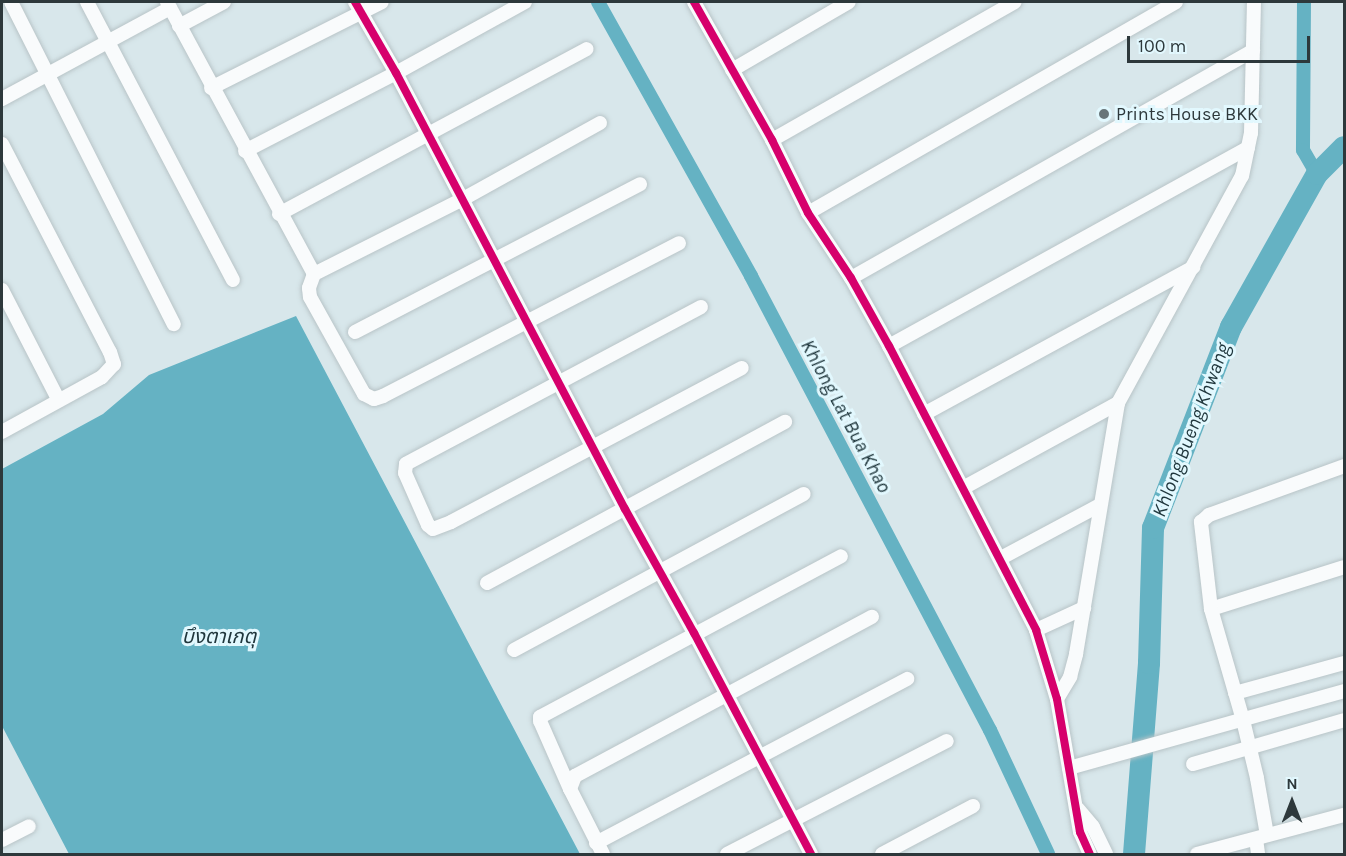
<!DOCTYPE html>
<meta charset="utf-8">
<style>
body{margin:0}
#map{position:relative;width:1346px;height:856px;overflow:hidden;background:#d8e7eb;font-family:Karla,"Noto Sans Thai",sans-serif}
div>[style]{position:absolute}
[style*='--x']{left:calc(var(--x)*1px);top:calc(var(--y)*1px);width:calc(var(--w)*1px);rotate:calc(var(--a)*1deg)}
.water>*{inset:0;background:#65b2c3}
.canal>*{height:14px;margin:-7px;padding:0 7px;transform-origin:7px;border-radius:7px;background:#65b2c3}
.river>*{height:22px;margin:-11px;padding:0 11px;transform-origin:11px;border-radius:11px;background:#65b2c3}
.roads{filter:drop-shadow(0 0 2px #b8c4c7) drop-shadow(0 0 2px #b8c4c7)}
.minor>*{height:14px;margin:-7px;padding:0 7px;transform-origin:7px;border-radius:7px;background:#f9fbfc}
.cycleway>*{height:8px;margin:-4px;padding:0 4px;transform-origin:4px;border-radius:4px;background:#d6006c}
.dots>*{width:16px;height:16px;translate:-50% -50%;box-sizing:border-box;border:3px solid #e2f8fe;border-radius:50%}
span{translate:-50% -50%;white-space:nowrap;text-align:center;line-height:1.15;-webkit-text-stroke:6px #e2f8fe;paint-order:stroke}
.poi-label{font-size:18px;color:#2d383b}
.left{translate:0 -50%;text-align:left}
.water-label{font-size:20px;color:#1f363c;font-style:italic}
.frame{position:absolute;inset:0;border:3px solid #2d383b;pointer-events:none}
.north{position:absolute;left:1262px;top:772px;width:60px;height:60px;-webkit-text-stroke:4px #e2f8fe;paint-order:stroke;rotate:0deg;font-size:16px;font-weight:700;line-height:24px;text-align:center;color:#2d383b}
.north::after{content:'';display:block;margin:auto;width:21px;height:27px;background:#2d383b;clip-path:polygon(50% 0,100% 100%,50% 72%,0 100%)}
.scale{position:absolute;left:1127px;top:36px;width:183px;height:27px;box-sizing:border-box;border:3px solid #2d383b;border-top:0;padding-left:8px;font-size:18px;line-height:21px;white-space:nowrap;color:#2d383b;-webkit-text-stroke:4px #e2f8fe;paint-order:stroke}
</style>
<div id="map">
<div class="water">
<i style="clip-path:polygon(296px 316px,580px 854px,69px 854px,2px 726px,2px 469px,103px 414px,149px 375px)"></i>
</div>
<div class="canal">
<i style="--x:598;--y:2;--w:314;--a:60.8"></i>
<i style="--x:751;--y:276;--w:513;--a:62.24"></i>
<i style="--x:990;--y:730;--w:137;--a:64.9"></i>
<i style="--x:1304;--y:2;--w:148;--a:90.4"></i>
<i style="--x:1303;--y:150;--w:28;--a:60"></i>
</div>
<div class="river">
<i style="--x:1134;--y:854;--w:192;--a:-85.5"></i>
<i style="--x:1149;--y:663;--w:135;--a:-88.3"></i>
<i style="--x:1153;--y:528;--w:216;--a:-68.8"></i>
<i style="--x:1231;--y:327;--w:176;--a:-60.7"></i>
<i style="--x:1317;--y:174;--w:38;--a:-45"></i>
</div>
<div class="roads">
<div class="minor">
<i style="--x:11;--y:2;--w:361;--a:63.2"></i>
<i style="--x:87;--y:2;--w:314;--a:62.3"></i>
<i style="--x:167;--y:2;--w:309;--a:61.6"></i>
<i style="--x:355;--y:2;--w:82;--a:60"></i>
<i style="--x:396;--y:73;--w:492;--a:62.3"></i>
<i style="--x:625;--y:509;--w:142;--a:60.9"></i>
<i style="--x:694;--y:633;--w:250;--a:62.1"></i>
<i style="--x:694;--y:2;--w:159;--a:60.5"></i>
<i style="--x:772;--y:140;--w:81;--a:63.7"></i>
<i style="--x:808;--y:213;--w:78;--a:56.5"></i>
<i style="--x:851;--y:278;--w:78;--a:60.8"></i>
<i style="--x:889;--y:346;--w:320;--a:62.6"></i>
<i style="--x:1036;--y:630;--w:72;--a:73.1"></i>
<i style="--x:1057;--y:699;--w:135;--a:80.2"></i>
<i style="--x:1080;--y:832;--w:24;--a:66"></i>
<i style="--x:179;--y:26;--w:51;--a:-28.1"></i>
<i style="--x:732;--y:70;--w:135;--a:-30.2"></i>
<i style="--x:211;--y:88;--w:191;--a:-26.7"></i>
<i style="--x:2;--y:99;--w:191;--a:-28.4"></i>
<i style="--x:600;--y:123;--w:159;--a:151"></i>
<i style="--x:461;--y:200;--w:165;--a:153.3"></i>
<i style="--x:314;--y:274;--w:15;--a:110"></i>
<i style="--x:309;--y:288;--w:9;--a:84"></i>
<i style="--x:310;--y:297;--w:111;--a:60.9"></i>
<i style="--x:364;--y:394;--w:11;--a:27"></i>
<i style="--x:374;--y:399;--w:9;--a:-18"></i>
<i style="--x:383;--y:396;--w:333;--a:-27.3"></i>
<i style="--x:772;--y:140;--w:279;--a:-29.6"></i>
<i style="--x:2;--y:144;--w:234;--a:62.6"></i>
<i style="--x:110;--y:352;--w:13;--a:72"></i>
<i style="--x:114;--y:364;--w:18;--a:133"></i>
<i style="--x:102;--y:377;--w:114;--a:151.2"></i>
<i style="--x:245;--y:151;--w:170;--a:-27.3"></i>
<i style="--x:396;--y:73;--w:147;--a:-28.8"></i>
<i style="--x:808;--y:213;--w:424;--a:-29.8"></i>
<i style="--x:279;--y:214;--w:349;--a:-28.2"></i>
<i style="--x:851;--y:278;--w:462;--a:-29.5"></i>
<i style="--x:2;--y:290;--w:123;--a:62.8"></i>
<i style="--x:701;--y:307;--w:334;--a:152"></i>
<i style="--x:406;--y:464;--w:9;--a:96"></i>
<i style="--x:405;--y:473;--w:57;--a:66.1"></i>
<i style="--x:428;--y:525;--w:6;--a:39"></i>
<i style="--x:433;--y:529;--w:19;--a:-21"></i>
<i style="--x:451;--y:522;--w:329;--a:-27.9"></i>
<i style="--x:355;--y:332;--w:321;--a:-27.4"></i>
<i style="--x:889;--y:346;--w:410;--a:-28.9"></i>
<i style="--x:924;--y:414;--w:307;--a:-28.6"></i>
<i style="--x:963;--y:488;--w:177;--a:-28.7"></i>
<i style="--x:1001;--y:558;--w:112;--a:-28.2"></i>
<i style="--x:487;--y:583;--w:339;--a:-28.4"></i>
<i style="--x:1211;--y:609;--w:139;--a:-17.5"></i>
<i style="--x:1036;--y:630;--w:53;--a:-24.6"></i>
<i style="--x:514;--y:650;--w:329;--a:-28.3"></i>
<i style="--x:1235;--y:693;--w:113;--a:-15.4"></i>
<i style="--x:1057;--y:699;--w:26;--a:-59"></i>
<i style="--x:1070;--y:677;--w:24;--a:-75"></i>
<i style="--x:1076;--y:654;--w:254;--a:-80.5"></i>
<i style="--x:1118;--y:403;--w:259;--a:-61.4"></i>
<i style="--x:1242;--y:176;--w:44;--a:-78.2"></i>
<i style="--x:1251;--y:133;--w:131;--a:-88.7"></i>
<i style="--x:1193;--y:764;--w:157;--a:-16.2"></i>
<i style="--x:1069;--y:768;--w:286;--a:-15.6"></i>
<i style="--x:570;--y:789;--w:74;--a:-113.8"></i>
<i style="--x:540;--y:721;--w:4;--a:-90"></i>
<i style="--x:540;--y:717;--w:341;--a:-28.1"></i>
<i style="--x:1078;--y:809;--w:23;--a:50"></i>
<i style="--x:1093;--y:827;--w:30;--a:64"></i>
<i style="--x:1267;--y:835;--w:58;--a:-100"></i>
<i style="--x:1257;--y:778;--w:60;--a:-103.6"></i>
<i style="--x:1243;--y:720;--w:116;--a:-106.1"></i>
<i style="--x:1211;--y:609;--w:88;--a:-96.6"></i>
<i style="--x:1201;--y:522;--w:11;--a:-41"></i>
<i style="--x:1209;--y:515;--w:144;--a:-19.9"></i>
<i style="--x:1256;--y:839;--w:15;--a:82"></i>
<i style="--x:2;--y:840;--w:30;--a:-27"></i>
<i style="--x:596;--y:843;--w:352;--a:-27.8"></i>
<i style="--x:603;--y:854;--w:73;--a:-116.9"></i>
<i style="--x:570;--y:789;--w:14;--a:-69"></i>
<i style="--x:575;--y:776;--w:337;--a:-28.2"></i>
<i style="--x:727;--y:854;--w:247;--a:-27.2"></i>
<i style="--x:882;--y:854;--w:103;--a:-27.8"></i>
<i style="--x:1197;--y:854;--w:152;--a:-14.9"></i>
</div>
</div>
<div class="cycleway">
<i style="--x:355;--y:2;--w:82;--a:60"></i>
<i style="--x:396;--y:73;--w:492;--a:62.3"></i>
<i style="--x:625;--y:509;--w:142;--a:60.9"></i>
<i style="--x:694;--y:633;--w:250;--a:62.1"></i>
<i style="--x:694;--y:2;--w:159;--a:60.5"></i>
<i style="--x:772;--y:140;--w:81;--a:63.7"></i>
<i style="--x:808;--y:213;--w:78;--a:56.5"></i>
<i style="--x:851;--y:278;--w:78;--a:60.8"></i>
<i style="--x:889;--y:346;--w:320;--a:62.6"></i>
<i style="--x:1036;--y:630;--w:72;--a:73.1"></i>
<i style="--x:1057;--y:699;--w:135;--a:80.2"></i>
<i style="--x:1080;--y:832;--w:24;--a:66"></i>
</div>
<div class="dots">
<i style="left:1104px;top:114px;background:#697579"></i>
</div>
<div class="poi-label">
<span class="left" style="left:1116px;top:114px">Prints House BKK</span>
</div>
<div class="water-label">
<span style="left:846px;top:416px;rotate:62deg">Khlong Lat Bua Khao</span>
<span style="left:1191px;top:430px;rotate:-69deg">Khlong Bueng Khwang</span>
<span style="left:219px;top:636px">บึงตาเกตุ</span>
</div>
<div class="frame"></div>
<div class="north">N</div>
<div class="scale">100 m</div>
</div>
